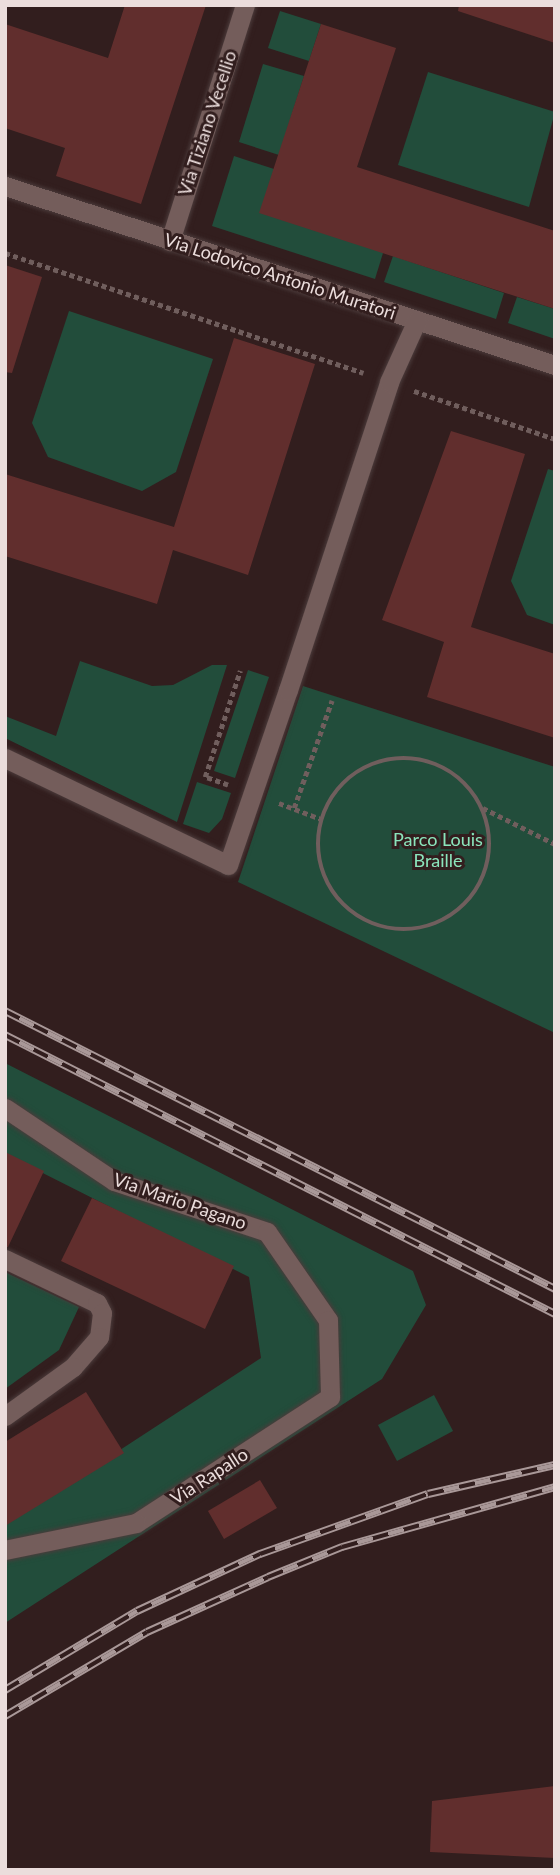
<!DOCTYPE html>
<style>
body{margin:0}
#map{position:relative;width:560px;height:1875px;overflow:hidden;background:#321e1e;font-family:Lato,sans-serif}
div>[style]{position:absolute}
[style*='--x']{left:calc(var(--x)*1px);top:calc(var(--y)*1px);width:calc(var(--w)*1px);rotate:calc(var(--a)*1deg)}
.green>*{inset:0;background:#224d3b}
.building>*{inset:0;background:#612e2d}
.path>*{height:4.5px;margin-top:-2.25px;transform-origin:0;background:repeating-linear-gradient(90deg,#705e5d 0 5px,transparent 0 8.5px)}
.path>.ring{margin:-2.25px;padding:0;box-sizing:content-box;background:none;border:4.5px solid #705e5d;border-radius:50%}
.roads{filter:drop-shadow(0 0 2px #4b3b3b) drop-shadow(0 0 2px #4b3b3b)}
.service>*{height:19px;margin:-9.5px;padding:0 9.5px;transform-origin:9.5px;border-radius:9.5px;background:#745d5b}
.pedestrian>*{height:19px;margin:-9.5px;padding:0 9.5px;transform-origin:9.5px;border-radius:9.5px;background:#745d5b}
.minor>*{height:19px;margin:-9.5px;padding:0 9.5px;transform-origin:9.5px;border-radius:9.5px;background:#745d5b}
.rail>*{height:8px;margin-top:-4px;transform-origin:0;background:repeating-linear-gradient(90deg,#321e1e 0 16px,#a99898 0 32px);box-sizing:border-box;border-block:2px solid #a99898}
span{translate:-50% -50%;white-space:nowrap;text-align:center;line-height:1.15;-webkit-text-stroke:6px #321e1e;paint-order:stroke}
.street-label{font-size:18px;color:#ebdddc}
.park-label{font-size:18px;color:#8be5bc}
.frame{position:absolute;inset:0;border:7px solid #ebdddc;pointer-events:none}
</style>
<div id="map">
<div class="green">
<i style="clip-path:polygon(280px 11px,321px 24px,309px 61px,268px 48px)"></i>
<i style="clip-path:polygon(263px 64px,304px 76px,279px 155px,239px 142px)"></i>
<i style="clip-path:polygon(428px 72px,555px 112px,529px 207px,398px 165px)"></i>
<i style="clip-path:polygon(234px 156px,274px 169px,383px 253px,375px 279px,212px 226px)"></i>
<i style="clip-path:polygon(393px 256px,504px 293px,496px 319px,384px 282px)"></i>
<i style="clip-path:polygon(517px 297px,555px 309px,555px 339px,508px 323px)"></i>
<i style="clip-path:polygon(69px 311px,213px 359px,176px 472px,142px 491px,48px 457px,32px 423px)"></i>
<i style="clip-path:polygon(548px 469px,555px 471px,555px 625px,527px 615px,511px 581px)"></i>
<i style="clip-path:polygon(80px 661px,152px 686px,173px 685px,212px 665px,227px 665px,177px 822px,5px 738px,5px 716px,56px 736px)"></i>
<i style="clip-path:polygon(248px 670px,269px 677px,235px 778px,214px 771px)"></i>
<i style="clip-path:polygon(303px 686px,555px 767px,555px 1033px,238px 882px)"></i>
<i style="clip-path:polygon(197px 782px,231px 793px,222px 819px,209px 833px,183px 824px)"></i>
<i style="clip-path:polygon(5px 1063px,413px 1271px,426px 1305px,382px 1379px,5px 1623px,5px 1525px,261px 1358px,249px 1277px,5px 1154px)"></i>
<i style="clip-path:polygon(5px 1272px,79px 1307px,59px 1350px,5px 1389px)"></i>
<i style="clip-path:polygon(434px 1395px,453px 1431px,397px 1461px,378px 1425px)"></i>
</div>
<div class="building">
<i style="clip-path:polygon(125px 5px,206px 5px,141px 204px,56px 176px,65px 148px,5px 128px,5px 24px,108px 58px)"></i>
<i style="clip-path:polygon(459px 5px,555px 5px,555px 43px,458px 11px)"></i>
<i style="clip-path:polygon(321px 24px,396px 48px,357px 167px,555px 231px,555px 309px,259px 213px)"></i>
<i style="clip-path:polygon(5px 265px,42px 277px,12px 373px,5px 372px)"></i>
<i style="clip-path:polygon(234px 338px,315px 364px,248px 575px,173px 550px,157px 604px,5px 556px,5px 474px,174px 527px)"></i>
<i style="clip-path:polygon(451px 431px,525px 454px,471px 627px,555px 654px,555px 738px,427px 697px,444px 642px,382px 620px)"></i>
<i style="clip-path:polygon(5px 1152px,44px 1171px,8px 1247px,5px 1247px)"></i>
<i style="clip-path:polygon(92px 1198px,234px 1266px,205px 1329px,61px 1261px)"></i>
<i style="clip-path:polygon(86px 1392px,124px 1453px,5px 1526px,5px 1442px)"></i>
<i style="clip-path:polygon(260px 1480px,277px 1508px,224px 1539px,208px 1511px)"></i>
<i style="clip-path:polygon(555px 1786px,555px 1858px,430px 1852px,432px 1801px)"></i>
</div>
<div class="path">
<i style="--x:5;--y:253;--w:378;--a:18.5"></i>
<i style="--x:414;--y:391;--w:149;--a:18.8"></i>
<i class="ring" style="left:318px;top:758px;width:167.5px;height:167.5px"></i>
<i style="--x:228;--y:785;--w:24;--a:-161"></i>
<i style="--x:205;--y:777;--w:112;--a:-71.7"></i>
<i style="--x:279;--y:803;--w:45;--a:20.9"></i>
<i style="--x:294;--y:808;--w:114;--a:-70.6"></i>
<i style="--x:483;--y:808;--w:80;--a:26.6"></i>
</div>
<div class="roads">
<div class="service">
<i style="--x:5;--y:758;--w:247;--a:25.6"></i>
<i style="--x:228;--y:865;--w:185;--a:-71.1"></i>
<i style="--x:5;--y:1259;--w:102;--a:25.6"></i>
<i style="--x:97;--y:1303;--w:11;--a:63"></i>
<i style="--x:102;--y:1313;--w:24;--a:97"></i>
<i style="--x:99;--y:1337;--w:40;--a:131"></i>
<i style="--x:73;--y:1367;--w:84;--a:144.2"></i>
</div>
<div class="pedestrian">
<i style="--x:5;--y:1108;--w:131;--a:33.8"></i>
<i style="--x:114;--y:1181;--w:161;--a:18.4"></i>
<i style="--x:267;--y:1232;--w:107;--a:55.3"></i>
<i style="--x:328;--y:1320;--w:77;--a:88.5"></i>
<i style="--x:330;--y:1397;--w:231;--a:147"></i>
<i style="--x:136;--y:1523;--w:134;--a:168.4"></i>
</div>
<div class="minor">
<i style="--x:5;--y:186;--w:578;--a:18.03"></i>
<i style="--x:170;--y:241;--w:248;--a:-72.4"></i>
<i style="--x:288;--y:690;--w:324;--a:-71.8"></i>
<i style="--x:389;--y:382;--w:68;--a:-65.7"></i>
</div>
</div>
<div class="rail">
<i style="--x:5;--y:1011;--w:616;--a:26.81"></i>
<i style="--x:5;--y:1035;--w:617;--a:26.9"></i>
<i style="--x:5;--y:1690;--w:154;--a:-30.9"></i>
<i style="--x:137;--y:1611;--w:136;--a:-24.9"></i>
<i style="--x:260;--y:1554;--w:178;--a:-19.7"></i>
<i style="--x:428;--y:1494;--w:130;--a:-12.9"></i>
<i style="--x:5;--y:1716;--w:165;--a:-30.6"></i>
<i style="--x:147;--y:1632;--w:133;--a:-24.4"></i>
<i style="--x:268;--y:1577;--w:80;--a:-22.1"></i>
<i style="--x:342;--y:1547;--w:221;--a:-15.7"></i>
</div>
<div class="street-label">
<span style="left:207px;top:123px;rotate:-72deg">Via Tiziano Vecellio</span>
<span style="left:280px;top:276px;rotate:18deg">Via Lodovico Antonio Muratori</span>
<span style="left:180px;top:1201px;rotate:19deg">Via Mario Pagano</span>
<span style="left:209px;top:1476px;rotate:-33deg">Via Rapallo</span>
</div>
<div class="park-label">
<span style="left:438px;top:850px">Parco Louis<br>Braille</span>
</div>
<div class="frame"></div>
</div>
